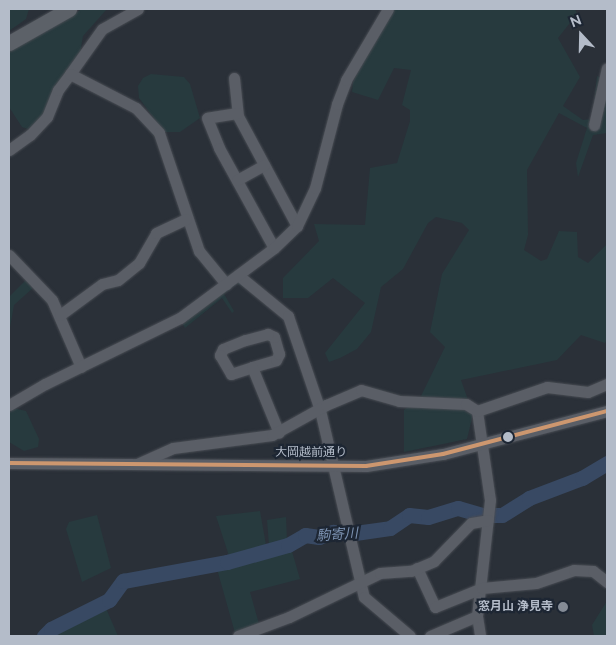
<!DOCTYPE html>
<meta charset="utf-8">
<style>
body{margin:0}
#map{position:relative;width:616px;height:645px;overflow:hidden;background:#2a3038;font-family:Raleway,"Noto Sans JP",sans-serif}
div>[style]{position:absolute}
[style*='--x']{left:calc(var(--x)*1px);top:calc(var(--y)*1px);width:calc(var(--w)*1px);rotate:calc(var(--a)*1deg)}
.green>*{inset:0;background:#273a3e}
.river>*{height:15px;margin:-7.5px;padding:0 7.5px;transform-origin:7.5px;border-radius:7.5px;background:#384963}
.roads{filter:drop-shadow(0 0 1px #484c53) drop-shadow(0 0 1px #484c53)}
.minor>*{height:11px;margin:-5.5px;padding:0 5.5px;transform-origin:5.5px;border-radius:5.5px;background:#5a5e66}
.major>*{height:15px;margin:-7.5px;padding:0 7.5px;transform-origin:7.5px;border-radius:7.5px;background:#5c6168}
.bus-1>*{height:4px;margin:-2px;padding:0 2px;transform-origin:2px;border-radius:2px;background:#cd976f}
.dots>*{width:14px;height:14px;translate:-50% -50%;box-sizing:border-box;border:2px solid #1d2633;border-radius:50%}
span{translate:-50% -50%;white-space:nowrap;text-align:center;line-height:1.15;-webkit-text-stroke:4.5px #1d2633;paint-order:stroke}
.street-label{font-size:12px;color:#b4bcc9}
.poi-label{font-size:12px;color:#b4bcc9;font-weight:700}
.right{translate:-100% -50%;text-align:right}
.water-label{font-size:14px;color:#7c92b1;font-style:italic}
.frame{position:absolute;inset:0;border:10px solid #b4bcc9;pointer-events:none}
.north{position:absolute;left:556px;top:10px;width:50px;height:50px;-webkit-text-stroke:4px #1d2633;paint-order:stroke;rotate:339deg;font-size:14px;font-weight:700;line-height:20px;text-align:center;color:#b4bcc9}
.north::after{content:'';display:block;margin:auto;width:18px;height:22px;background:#b4bcc9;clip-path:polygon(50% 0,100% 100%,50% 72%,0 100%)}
</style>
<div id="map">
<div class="green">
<i style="clip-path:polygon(9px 9px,29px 9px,26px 19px,9px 31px)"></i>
<i style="clip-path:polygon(82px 9px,107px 9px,83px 36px,80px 53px,41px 119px,28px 129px,22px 127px,9px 107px,9px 50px)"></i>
<i style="clip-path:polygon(393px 9px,575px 9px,577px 14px,558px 38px,580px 77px,563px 106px,583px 120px,592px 119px,597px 76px,607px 80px,607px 133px,593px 135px,578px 177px,576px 163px,587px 128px,559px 113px,527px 170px,528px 235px,524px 250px,541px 261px,547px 259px,559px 231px,577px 232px,578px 257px,588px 263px,607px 244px,607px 340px,605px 343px,581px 335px,557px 360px,461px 380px,473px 414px,467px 439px,404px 452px,404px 410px,421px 396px,445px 347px,430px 332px,442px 274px,469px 230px,462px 223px,436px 217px,428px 223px,403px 269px,381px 287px,371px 332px,357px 349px,340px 358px,329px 362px,325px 353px,365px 303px,333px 278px,308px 298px,283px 298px,283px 278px,319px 241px,314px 224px,365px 225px,370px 168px,397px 163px,410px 121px,410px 110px,402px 105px,411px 70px,394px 68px,378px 100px,352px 92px,353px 82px,370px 47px)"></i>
<i style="clip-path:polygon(151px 74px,184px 77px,190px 84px,200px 118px,180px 132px,164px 132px,139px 98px,138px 86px,143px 78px)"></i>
<i style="clip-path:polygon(26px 280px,34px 287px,14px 305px,9px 333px,9px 297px)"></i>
<i style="clip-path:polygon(238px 280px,245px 287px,237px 284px,224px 294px,234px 311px,232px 313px,222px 298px,185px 328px,181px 321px)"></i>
<i style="clip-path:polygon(13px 408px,26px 411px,39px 439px,38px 447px,24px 451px,9px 442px,9px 413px)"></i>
<i style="clip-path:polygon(260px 511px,266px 545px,229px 556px,216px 516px)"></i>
<i style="clip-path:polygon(97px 515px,111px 568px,82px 582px,66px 529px,69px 522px)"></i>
<i style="clip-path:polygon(286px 517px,287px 541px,269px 545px,267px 520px)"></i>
<i style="clip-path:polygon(291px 548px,300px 579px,250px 592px,259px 624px,235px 633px,217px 569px,252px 557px)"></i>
<i style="clip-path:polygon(607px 601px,607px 636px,594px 636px,592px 625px)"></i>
<i style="clip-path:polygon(105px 606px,118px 636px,53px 636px,52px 633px)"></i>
</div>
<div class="river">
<i style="--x:44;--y:636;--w:10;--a:-45"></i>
<i style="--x:51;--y:629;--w:65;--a:-26.6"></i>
<i style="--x:109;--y:600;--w:24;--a:-54"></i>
<i style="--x:123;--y:581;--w:106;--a:-10.4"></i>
<i style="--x:227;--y:562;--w:63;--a:-15.6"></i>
<i style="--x:288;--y:545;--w:20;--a:-30"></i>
<i style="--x:305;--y:535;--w:14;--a:8"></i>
<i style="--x:319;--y:537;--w:15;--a:-20"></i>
<i style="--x:333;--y:532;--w:22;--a:3"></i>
<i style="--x:355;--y:533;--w:35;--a:-8"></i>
<i style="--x:390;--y:528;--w:23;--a:-34"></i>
<i style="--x:409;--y:515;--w:19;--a:6"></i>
<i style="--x:428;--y:517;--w:31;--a:-17"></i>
<i style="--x:458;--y:508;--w:26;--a:16"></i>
<i style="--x:483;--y:515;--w:19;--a:0"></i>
<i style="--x:502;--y:515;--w:32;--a:-32"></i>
<i style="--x:529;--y:498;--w:57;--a:-20.7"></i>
<i style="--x:582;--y:478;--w:29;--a:-31"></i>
</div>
<div class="roads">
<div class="minor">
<i style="--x:70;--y:74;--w:55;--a:-54.6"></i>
<i style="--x:102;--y:29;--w:41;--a:-29.1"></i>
<i style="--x:234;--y:78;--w:38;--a:84"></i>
<i style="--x:238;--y:116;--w:125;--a:61.8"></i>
<i style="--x:237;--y:113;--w:30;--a:171"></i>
<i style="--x:207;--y:118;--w:32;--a:68"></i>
<i style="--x:219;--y:148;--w:114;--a:61.2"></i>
<i style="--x:594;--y:125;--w:58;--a:-77.2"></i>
<i style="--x:9;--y:150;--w:26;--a:-36"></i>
<i style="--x:30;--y:135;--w:25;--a:-47"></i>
<i style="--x:47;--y:117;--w:29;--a:-68"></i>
<i style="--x:58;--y:90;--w:20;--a:-53"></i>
<i style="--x:70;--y:74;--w:74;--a:27.3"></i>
<i style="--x:136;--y:108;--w:34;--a:47"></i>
<i style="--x:159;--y:133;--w:125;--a:71.3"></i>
<i style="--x:199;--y:251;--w:43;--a:50.7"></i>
<i style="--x:237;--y:180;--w:31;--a:-29"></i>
<i style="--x:9;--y:255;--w:62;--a:46.3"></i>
<i style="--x:52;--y:300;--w:73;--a:66.6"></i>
<i style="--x:238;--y:275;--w:65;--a:39.4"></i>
<i style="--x:288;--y:316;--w:99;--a:71.2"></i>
<i style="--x:320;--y:410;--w:192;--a:76.8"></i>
<i style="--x:364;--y:597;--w:60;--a:40.3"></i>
<i style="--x:60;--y:315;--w:52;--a:-36.4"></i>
<i style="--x:102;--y:284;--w:16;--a:-14"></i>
<i style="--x:118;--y:280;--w:27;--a:-39"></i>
<i style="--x:139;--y:263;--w:34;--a:-60"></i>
<i style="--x:156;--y:233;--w:33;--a:-25"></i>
<i style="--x:252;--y:367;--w:25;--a:-16"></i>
<i style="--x:276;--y:360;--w:7;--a:-63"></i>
<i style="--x:279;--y:354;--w:18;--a:-106"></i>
<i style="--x:274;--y:337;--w:7;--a:-153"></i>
<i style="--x:268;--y:334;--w:24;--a:165"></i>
<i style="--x:245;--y:340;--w:24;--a:158"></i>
<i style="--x:223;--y:349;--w:7;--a:117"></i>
<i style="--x:220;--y:355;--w:22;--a:60"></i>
<i style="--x:231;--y:374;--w:22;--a:-18"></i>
<i style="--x:252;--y:367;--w:71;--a:67.8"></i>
<i style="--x:9;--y:405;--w:42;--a:-30.3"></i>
<i style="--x:45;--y:384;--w:150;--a:-26.1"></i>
<i style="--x:180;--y:318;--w:117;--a:-36.7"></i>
<i style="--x:274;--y:248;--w:32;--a:-44"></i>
<i style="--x:297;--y:226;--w:42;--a:-64.7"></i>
<i style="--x:315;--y:188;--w:87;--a:-75.3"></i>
<i style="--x:337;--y:104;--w:26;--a:-69"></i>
<i style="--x:346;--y:80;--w:82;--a:-59.4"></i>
<i style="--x:477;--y:411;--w:90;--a:81.7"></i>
<i style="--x:490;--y:500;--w:117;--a:96.4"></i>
<i style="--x:477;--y:616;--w:20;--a:81"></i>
<i style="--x:9;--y:463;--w:357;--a:0.5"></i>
<i style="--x:366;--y:466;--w:78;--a:-8.9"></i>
<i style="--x:443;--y:454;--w:170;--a:-14.7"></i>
<i style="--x:137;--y:464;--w:39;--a:-24"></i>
<i style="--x:173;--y:448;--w:100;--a:-7.5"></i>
<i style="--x:272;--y:435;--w:62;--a:-29.1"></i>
<i style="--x:326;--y:405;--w:38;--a:-23"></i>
<i style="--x:361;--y:390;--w:40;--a:16"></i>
<i style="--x:399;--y:401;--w:67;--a:2.6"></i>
<i style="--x:466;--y:404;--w:13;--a:32"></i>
<i style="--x:477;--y:411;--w:74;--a:-18.9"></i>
<i style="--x:547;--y:387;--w:41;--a:7"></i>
<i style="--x:588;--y:392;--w:21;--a:-23"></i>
<i style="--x:417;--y:568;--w:43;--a:65.2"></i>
<i style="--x:435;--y:607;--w:51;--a:-22"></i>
<i style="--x:482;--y:588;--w:54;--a:-5.3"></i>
<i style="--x:536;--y:583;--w:40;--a:-18.9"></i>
<i style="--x:574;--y:570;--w:19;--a:3"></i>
<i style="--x:593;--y:571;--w:18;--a:38"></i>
<i style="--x:238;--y:636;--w:54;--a:-20.4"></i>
<i style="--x:289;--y:617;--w:101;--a:-25.8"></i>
<i style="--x:380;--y:573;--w:31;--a:-4"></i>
<i style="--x:411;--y:571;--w:25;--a:-23"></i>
<i style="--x:434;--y:561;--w:53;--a:-45.8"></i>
<i style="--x:471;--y:523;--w:17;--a:-10"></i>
<i style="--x:430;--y:636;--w:51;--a:-23.1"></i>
</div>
<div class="major">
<i style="--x:9;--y:43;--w:69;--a:-29.5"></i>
</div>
</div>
<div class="bus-1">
<i style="--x:9;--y:463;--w:357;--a:0.5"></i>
<i style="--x:366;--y:466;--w:78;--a:-8.9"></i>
<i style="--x:443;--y:454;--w:170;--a:-14.7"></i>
</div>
<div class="dots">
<i style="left:508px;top:437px;background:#b4bcc9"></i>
<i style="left:563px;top:607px;background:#848b96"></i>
</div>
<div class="street-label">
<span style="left:311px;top:453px">大岡越前通り</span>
</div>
<div class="poi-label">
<span class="right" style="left:553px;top:607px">窓月山 浄見寺</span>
</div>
<div class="water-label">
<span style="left:337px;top:534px;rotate:-4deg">駒寄川</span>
</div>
<div class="frame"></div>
<div class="north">N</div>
</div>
